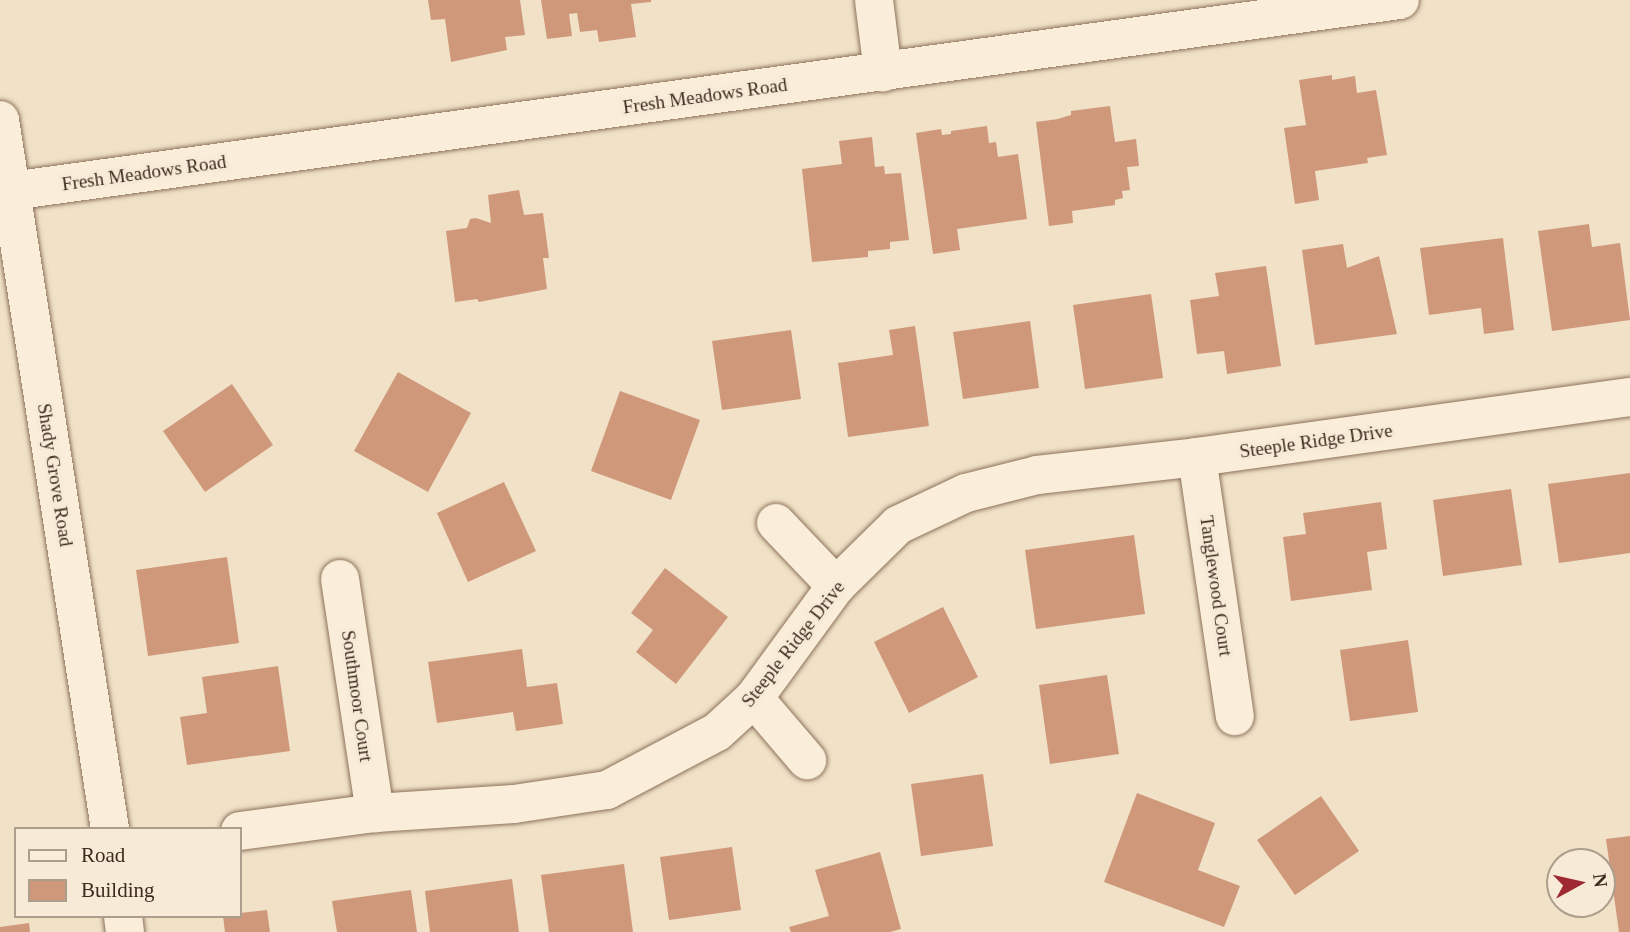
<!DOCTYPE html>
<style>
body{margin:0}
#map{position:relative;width:1630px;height:932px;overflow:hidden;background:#f0e1c7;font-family:Georgia,serif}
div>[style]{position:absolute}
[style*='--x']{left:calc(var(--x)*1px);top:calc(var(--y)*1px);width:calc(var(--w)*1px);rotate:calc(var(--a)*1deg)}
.building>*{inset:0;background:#cf987b}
.roads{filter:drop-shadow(0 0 2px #8d725b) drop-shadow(0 0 2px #8d725b)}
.minor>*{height:38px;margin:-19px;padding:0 19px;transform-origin:19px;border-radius:19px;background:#faeeda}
span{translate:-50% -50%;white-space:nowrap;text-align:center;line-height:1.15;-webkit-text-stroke:7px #f7ebd7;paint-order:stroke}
.street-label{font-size:19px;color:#3c2b1f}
.legend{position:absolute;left:14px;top:827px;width:228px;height:91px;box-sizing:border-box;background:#f7ebd7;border:2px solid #ac9e8d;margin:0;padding:9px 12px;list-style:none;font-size:21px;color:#3c2b1f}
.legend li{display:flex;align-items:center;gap:14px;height:35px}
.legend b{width:35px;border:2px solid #ac9e8d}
.north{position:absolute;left:1546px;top:848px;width:70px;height:70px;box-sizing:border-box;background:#f7ebd7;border:2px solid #ac9e8d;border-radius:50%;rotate:82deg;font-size:19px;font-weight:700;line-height:28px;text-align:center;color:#3c2b1f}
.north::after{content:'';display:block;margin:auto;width:24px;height:32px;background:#9e2932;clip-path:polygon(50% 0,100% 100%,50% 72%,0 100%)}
</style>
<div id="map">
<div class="building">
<i style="clip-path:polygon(428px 0,520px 0,525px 35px,505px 37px,507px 50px,451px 62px,445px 19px,431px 20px)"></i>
<i style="clip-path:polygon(541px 0,651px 0,651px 2px,631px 4px,636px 37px,599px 42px,597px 30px,580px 32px,577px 13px,569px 14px,572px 36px,547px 39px)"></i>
<i style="clip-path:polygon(1332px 75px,1332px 80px,1355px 76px,1357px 93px,1376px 90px,1387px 155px,1367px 158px,1368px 163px,1315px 171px,1319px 200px,1295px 204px,1284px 128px,1306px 125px,1299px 80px)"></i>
<i style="clip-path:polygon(1110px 106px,1115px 142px,1136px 139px,1139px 166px,1127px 167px,1130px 190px,1122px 191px,1123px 198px,1115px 200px,1115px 205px,1072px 211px,1073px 223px,1049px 226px,1036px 122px,1058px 119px,1071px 115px,1071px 111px)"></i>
<i style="clip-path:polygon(987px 126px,989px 143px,996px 142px,998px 157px,1018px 154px,1027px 219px,957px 229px,960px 250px,933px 254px,916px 133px,941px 129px,942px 135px,951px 134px,951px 131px)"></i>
<i style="clip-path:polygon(872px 137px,875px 167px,884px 166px,885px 174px,901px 173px,909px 240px,890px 242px,890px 249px,868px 251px,868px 257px,812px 262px,802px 169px,842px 164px,839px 141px)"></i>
<i style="clip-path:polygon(519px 190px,524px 215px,543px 213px,549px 258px,543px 258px,547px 289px,479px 302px,477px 299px,455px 302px,446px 231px,467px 228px,470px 219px,476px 218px,491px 223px,488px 195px)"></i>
<i style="clip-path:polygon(1589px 224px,1592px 247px,1620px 243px,1630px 320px,1552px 331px,1538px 231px)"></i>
<i style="clip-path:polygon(1503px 238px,1514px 330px,1484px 334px,1481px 308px,1429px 315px,1420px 248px)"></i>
<i style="clip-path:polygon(1343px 244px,1347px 268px,1379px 256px,1397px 334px,1315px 345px,1302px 250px)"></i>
<i style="clip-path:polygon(1266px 266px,1281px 366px,1227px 374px,1224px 351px,1197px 354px,1190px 300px,1219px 296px,1215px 273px)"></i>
<i style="clip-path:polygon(1151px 294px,1163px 378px,1085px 389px,1073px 305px)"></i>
<i style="clip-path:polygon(1030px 321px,1039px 388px,963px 399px,953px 332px)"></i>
<i style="clip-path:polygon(915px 326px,929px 426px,848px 437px,838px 363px,893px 355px,889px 330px)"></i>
<i style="clip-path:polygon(791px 330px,801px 399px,722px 410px,712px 341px)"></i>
<i style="clip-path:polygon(398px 372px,471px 413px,428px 492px,354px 451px)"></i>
<i style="clip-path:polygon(232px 384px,273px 445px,205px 492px,163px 431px)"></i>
<i style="clip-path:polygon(620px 391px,700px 420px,671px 500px,591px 471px)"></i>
<i style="clip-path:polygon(1630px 473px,1630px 553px,1559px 563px,1548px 484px)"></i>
<i style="clip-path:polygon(504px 482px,536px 551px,468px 582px,437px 513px)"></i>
<i style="clip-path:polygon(1511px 489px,1522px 565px,1443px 576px,1433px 500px)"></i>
<i style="clip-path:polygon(1381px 502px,1387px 549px,1367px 552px,1372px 590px,1291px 601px,1283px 537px,1306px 534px,1303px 513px)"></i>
<i style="clip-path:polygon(1134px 535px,1145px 614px,1036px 629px,1025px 550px)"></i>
<i style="clip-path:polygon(227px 557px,239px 643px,148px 656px,136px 570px)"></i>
<i style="clip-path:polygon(665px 568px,728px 617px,676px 684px,636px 652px,653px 630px,631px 613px)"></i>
<i style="clip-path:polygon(943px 607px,978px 677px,909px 713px,874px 642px)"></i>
<i style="clip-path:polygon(1408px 640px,1418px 712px,1350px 721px,1340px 650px)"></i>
<i style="clip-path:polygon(522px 649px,527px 687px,557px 683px,563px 724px,516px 731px,513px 712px,437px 723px,428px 662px)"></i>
<i style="clip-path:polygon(278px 666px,290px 751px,187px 765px,180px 717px,207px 713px,202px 677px)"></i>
<i style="clip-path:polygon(1107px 675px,1119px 754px,1050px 764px,1039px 685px)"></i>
<i style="clip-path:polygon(983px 774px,993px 846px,921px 856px,911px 784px)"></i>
<i style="clip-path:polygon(1137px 793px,1215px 823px,1198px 870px,1240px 886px,1224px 927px,1104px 882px)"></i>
<i style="clip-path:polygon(1321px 796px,1359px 851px,1295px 895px,1257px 840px)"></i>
<i style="clip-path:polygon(1630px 836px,1630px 932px,1619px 932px,1606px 839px)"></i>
<i style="clip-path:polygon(732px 847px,741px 910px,669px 920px,660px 857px)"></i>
<i style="clip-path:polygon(880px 852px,901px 929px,890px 932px,791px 932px,789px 927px,829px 916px,815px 870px)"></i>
<i style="clip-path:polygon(624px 864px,633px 932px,549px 932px,541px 875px)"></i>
<i style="clip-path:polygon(512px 879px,519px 932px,430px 932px,425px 891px)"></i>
<i style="clip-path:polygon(411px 890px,417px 932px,337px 932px,332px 901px)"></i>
<i style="clip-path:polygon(267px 910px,270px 932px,225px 932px,223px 916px,240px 916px,240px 913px)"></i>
<i style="clip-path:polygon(29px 923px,30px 932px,0 932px,0 927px)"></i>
</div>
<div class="roads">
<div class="minor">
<i style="--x:874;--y:0;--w:73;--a:82.9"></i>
<i style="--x:0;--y:120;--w:717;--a:81.18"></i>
<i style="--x:11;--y:191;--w:1402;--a:-7.83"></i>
<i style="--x:1197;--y:457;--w:262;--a:81.7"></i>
<i style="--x:776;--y:523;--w:87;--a:46.4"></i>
<i style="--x:340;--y:579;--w:237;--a:81.5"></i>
<i style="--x:754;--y:698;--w:82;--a:49.5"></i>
<i style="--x:240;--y:831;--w:136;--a:-7.6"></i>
<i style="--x:375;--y:813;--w:139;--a:-3.7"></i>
<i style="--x:514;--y:804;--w:94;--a:-8.6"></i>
<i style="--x:607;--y:790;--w:124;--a:-27.8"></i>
<i style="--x:717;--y:732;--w:50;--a:-42.6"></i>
<i style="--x:754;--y:698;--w:139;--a:-53.8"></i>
<i style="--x:836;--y:586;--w:87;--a:-44.5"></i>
<i style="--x:898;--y:525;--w:75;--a:-25.2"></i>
<i style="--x:966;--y:493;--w:73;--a:-14.2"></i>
<i style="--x:1037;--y:475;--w:161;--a:-6.4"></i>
<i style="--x:1197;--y:457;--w:437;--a:-7.9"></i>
<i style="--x:123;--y:916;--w:16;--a:83"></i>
</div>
</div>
<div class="street-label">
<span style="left:705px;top:96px;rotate:-8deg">Fresh Meadows Road</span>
<span style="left:144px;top:173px;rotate:-8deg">Fresh Meadows Road</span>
<span style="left:1316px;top:441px;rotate:-8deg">Steeple Ridge Drive</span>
<span style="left:55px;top:475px;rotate:81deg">Shady Grove Road</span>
<span style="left:1216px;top:586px;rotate:82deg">Tanglewood Court</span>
<span style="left:793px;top:644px;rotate:-52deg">Steeple Ridge Drive</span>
<span style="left:357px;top:696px;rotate:82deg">Southmoor Court</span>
</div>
<ul class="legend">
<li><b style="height:9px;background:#faeeda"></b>Road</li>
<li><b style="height:19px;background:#cf987b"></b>Building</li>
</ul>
<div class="north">N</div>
</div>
